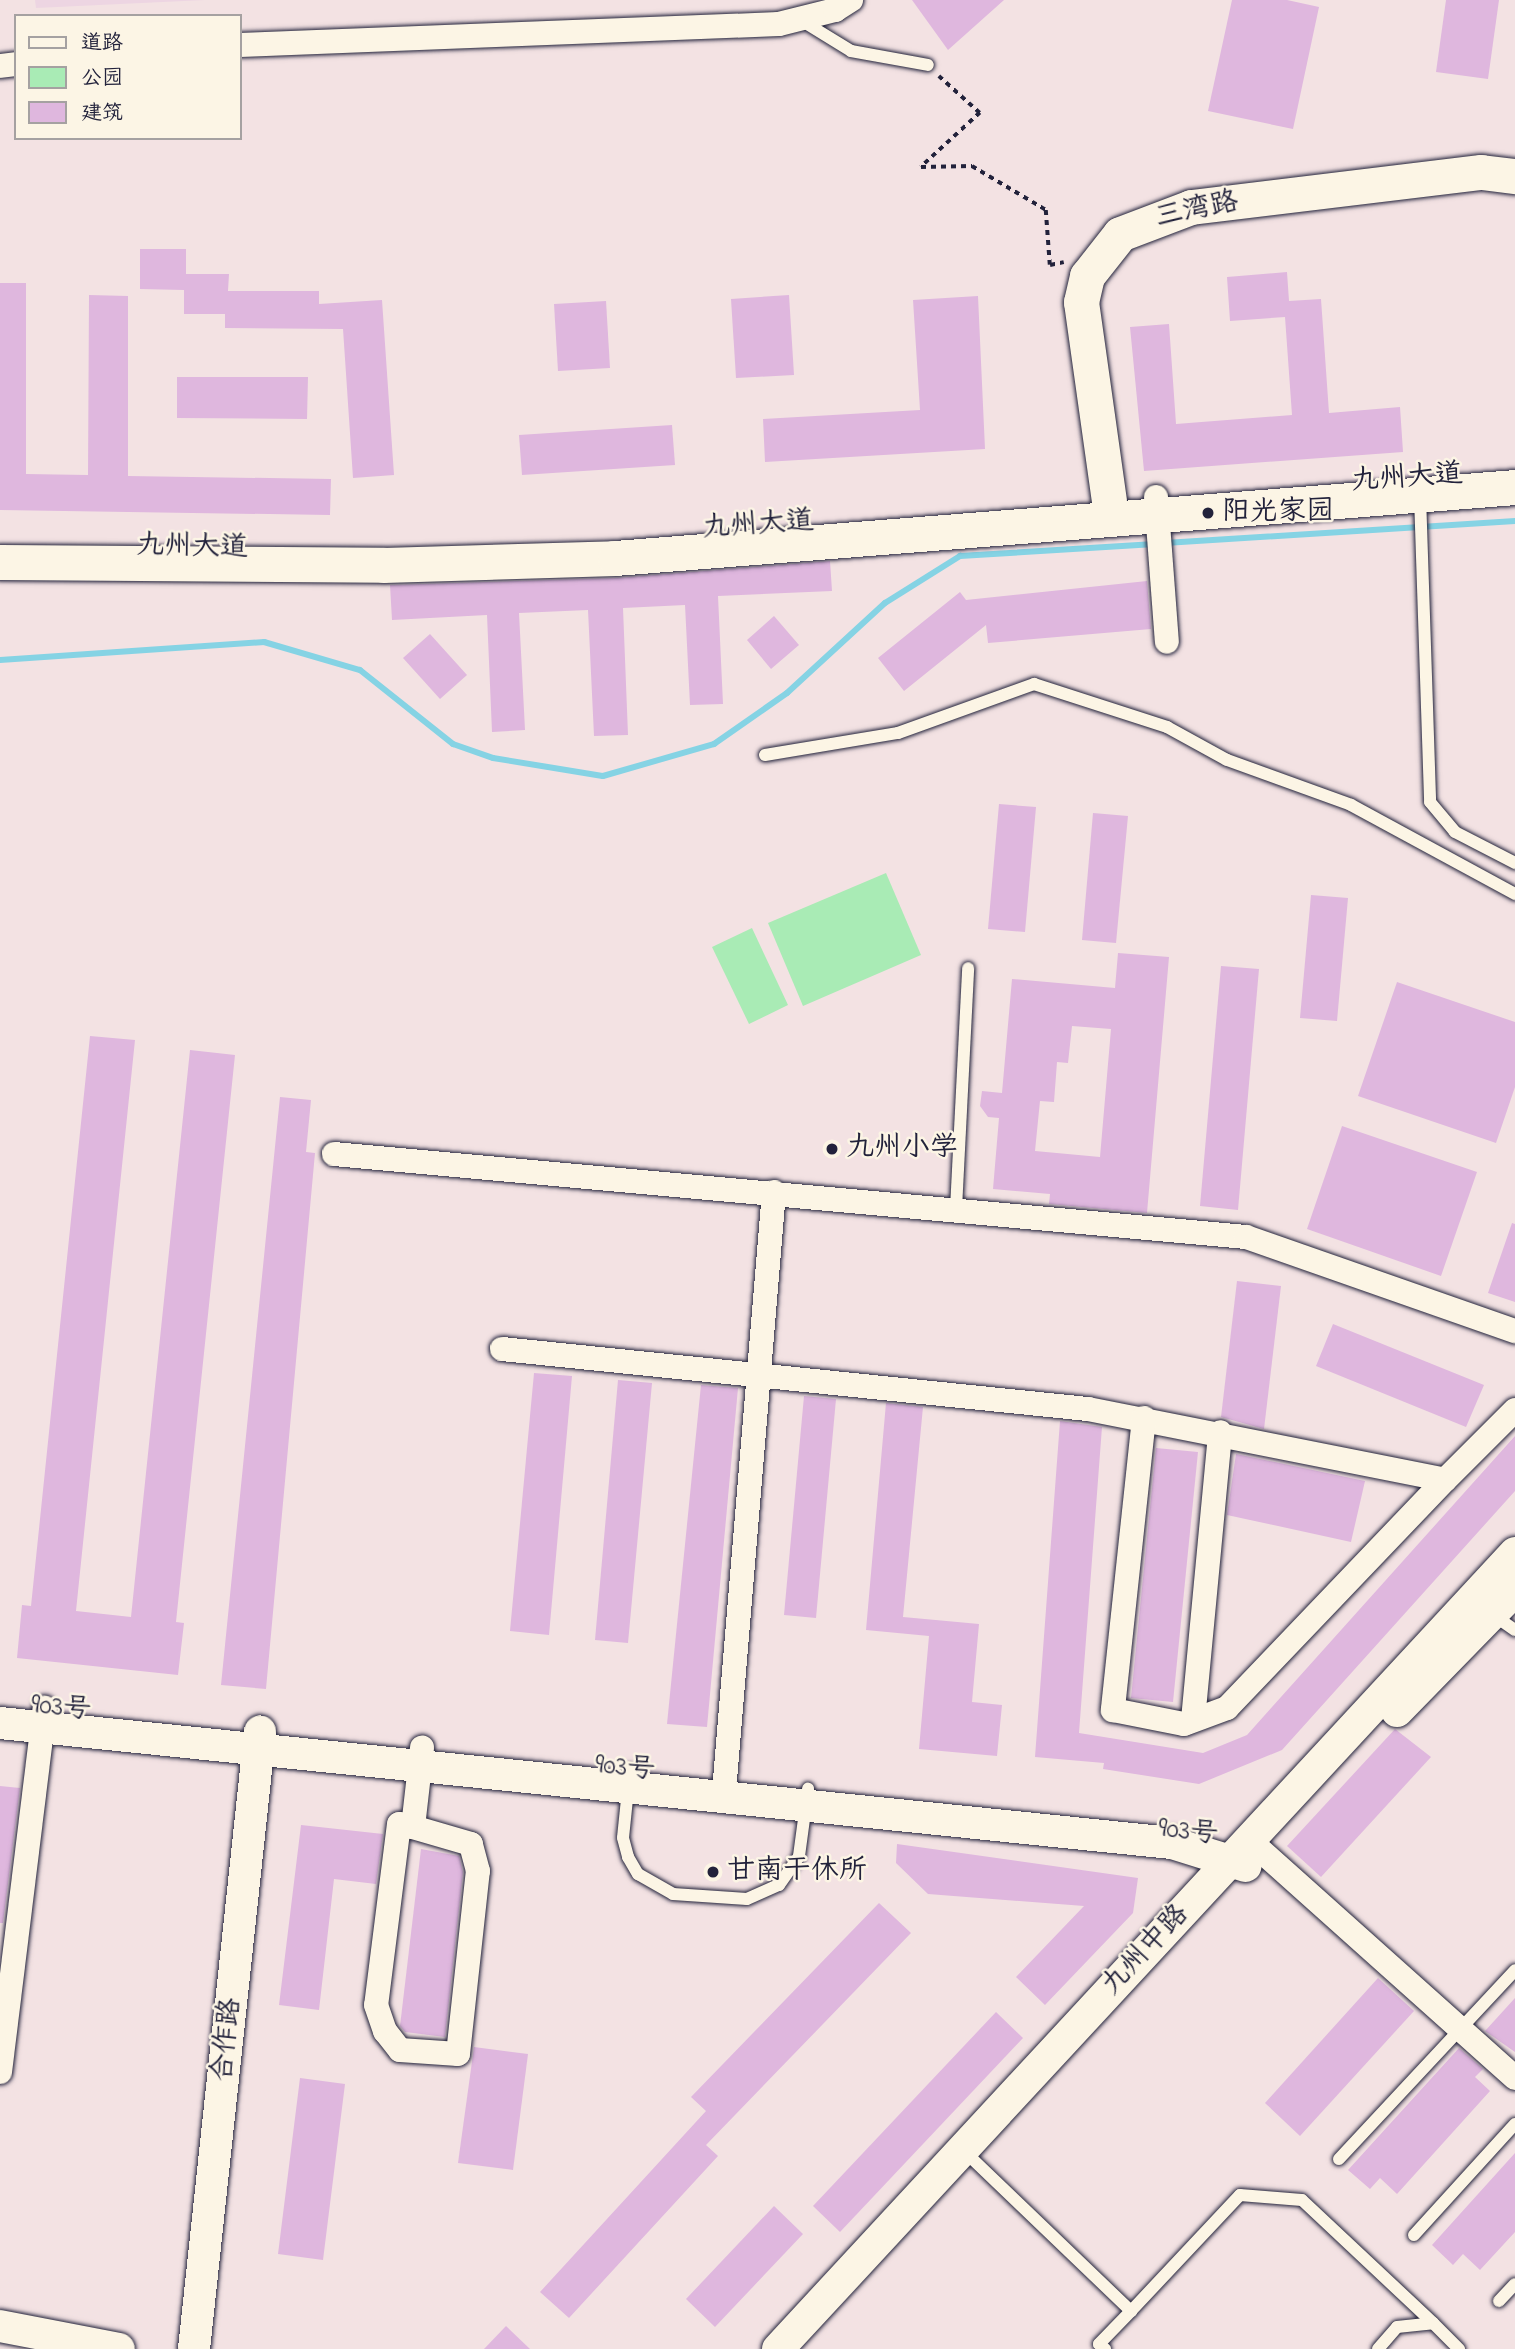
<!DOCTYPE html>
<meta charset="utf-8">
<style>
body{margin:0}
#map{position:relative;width:1515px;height:2349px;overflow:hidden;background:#f3e2e3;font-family:"Indie Flower","LXGW WenKai TC",sans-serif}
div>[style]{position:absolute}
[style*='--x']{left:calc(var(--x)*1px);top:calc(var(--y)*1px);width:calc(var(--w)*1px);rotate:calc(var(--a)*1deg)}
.built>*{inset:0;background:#edd5e2}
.green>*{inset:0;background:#a9ebb5}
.stream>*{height:6px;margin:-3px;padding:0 3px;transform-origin:3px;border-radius:3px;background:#85d3e4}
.building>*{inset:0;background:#dfb7de}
.path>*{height:3.5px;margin-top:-1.75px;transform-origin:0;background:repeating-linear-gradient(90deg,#22223b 0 5px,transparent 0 10px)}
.roads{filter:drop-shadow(0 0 2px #22223b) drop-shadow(0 0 2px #22223b)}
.service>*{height:12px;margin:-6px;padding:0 6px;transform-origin:6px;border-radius:6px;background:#fcf5e5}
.minor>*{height:24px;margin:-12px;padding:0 12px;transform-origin:12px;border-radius:12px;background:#fcf5e5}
.tertiary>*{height:32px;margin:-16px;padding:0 16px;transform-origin:16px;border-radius:16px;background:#fcf5e5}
.secondary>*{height:35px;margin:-17.5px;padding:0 17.5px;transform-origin:17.5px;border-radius:17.5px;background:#fcf5e5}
.dots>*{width:19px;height:19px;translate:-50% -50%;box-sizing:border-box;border:4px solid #fcf5e5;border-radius:50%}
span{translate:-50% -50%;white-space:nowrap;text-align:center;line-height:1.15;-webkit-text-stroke:5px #fcf5e5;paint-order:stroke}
.street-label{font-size:28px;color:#22223b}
.poi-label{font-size:28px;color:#22223b}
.left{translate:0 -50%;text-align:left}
.legend{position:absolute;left:14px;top:14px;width:228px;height:126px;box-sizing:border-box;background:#fcf5e5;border:2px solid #a5a1a1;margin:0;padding:9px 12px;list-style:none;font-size:21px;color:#22223b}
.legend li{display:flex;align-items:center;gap:14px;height:35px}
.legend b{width:35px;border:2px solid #a5a1a1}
</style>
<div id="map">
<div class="built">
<i style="clip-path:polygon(35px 0,205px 0,36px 8px)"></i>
</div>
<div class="green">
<i style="clip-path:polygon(886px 873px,921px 955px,803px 1006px,768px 923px)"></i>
<i style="clip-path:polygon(752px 928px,788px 1005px,749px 1024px,712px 947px)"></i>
</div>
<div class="stream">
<i style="--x:1165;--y:543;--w:351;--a:-3.6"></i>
<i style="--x:0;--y:660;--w:265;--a:-3.9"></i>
<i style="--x:264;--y:642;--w:100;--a:16.3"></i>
<i style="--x:360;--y:670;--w:119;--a:38.5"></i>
<i style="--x:453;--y:744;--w:42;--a:19.3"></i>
<i style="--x:493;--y:758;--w:111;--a:9.3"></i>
<i style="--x:603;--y:776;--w:116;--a:-16.1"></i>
<i style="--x:714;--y:744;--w:89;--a:-34.9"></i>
<i style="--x:787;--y:693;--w:133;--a:-42.6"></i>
<i style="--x:885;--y:603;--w:89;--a:-32.1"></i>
<i style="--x:960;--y:556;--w:195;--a:-3.5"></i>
</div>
<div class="building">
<i style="clip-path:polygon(912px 0,1004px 0,948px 50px)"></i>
<i style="clip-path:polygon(1232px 0,1287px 0,1319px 7px,1293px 129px,1208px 111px)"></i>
<i style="clip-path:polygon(1446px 0,1499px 0,1488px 79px,1436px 72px)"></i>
<i style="clip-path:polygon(140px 249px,186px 249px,186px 274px,229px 274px,228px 291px,319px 291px,319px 304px,382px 300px,394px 475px,353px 478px,343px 329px,225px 328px,225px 314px,184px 314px,184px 290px,140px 289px)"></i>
<i style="clip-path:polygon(1287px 272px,1289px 301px,1321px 299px,1329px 413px,1400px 407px,1403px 452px,1144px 471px,1130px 327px,1169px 324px,1176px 424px,1292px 415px,1285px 317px,1230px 321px,1227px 277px)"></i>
<i style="clip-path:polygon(0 283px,26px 283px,26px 474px,88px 475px,89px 295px,128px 296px,128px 476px,331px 479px,330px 515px,0 510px)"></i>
<i style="clip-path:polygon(789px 295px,794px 375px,736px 378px,731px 299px)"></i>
<i style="clip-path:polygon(978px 296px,985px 449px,765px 462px,763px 419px,920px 410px,913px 300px)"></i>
<i style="clip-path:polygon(606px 301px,610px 368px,558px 371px,554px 304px)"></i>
<i style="clip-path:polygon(177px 377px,308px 377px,307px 419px,177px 418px)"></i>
<i style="clip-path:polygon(672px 425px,675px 465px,522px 475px,519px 435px)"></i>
<i style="clip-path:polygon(830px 561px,832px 591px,718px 596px,723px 704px,690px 705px,685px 605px,623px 608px,628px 735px,594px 736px,588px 610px,519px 613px,525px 730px,492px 732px,487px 615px,392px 620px,390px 585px,616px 578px)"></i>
<i style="clip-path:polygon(1147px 581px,1151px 629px,988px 643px,986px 625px,904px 691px,878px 658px,960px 592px,966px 600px)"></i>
<i style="clip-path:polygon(774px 616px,799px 645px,771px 669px,747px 640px)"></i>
<i style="clip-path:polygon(430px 634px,467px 675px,440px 699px,403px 658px)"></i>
<i style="clip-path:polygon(999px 804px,1036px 807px,1025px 932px,988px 929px)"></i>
<i style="clip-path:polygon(1093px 813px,1128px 816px,1116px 943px,1082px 940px)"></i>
<i style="clip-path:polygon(1311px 895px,1348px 898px,1337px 1021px,1300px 1018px)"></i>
<i style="clip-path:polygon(evenodd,1118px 953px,1169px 957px,1147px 1213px,1049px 1204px,1050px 1194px,993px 1189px,999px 1118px,988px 1117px,980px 1106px,982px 1091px,1002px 1093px,1012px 979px,1115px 988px,1118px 953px,1072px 1026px,1111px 1029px,1100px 1157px,1035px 1151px,1040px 1101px,1054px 1102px,1057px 1062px,1068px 1063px,1072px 1026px)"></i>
<i style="clip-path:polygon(1221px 966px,1259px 969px,1238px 1210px,1200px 1206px)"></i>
<i style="clip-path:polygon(1397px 982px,1515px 1022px,1515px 1087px,1496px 1143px,1358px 1096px)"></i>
<i style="clip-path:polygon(90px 1036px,135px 1040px,76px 1611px,131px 1617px,190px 1050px,235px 1055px,176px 1622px,184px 1623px,178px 1675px,17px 1658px,22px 1605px,31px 1606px)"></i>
<i style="clip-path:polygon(280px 1097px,311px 1100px,306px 1152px,315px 1153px,266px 1689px,221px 1685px)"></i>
<i style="clip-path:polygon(1342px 1126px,1477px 1172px,1441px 1276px,1307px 1229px)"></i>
<i style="clip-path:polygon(1512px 1223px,1515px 1224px,1515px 1302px,1488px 1293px)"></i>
<i style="clip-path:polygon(1237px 1281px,1281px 1286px,1264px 1429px,1221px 1417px)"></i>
<i style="clip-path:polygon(1333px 1324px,1484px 1385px,1466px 1427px,1316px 1366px)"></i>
<i style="clip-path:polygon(534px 1373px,572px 1376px,549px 1635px,510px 1631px)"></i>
<i style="clip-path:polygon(618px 1380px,652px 1383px,628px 1643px,595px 1640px)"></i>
<i style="clip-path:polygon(701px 1385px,738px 1388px,707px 1727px,667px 1724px)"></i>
<i style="clip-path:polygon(804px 1396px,836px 1399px,816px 1618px,784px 1615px)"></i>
<i style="clip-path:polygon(886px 1403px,923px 1407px,903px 1617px,979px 1624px,972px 1702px,1002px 1705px,997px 1756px,919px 1749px,929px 1636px,866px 1630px)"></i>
<i style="clip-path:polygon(1060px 1421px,1102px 1427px,1079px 1733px,1203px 1753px,1247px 1735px,1515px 1436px,1515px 1491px,1282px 1750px,1199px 1784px,1103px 1769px,1104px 1763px,1035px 1757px)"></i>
<i style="clip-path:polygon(1156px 1448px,1198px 1452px,1173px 1702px,1131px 1698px)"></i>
<i style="clip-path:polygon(1236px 1454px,1365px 1481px,1351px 1542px,1227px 1515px)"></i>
<i style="clip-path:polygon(1395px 1729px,1431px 1757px,1321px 1877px,1287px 1846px)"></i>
<i style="clip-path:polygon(0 1786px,20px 1788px,3px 1923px,0 1923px)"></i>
<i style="clip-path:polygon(301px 1825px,383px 1834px,376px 1884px,334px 1879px,319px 2010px,279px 2005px)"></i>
<i style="clip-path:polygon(897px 1844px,1138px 1878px,1133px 1913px,1045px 2005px,1016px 1977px,1084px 1906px,928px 1894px,896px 1863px)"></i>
<i style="clip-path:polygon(421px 1849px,459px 1856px,463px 1872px,445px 2037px,405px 2032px,400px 2026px)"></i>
<i style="clip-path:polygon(879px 1903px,911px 1933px,706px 2145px,718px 2156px,569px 2318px,540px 2292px,706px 2111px,691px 2097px)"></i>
<i style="clip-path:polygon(1378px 1978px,1414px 2011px,1300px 2136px,1265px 2103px)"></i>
<i style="clip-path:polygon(1515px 1998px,1515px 2052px,1485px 2031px)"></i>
<i style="clip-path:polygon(996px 2012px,1023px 2038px,840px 2232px,813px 2206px)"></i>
<i style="clip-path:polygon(474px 2047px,528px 2054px,513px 2170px,458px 2163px)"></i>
<i style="clip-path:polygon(1459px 2048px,1483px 2069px,1475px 2077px,1490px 2091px,1397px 2194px,1380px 2178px,1370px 2189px,1348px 2170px)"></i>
<i style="clip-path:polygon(300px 2078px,345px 2084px,323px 2260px,278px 2254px)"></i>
<i style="clip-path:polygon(1515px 2153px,1515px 2232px,1480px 2270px,1463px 2254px,1453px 2265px,1432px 2245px)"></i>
<i style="clip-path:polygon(774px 2206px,803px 2234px,715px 2327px,686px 2299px)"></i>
<i style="clip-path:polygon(506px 2326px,530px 2349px,484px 2349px)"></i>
</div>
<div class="path">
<i style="--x:939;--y:76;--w:55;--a:42.1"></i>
<i style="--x:980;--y:113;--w:80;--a:137.5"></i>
<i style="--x:921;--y:167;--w:51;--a:-1.1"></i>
<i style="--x:972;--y:166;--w:86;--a:30.7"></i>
<i style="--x:1046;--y:210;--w:55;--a:85.8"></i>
<i style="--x:1050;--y:265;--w:14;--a:-12"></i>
</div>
<div class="roads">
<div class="service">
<i style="--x:799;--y:19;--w:61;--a:31.6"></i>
<i style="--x:851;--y:51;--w:78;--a:10.3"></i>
<i style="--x:1420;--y:496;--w:306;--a:88.1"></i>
<i style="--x:1430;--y:802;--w:39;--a:50"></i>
<i style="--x:1455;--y:832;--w:68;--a:27.3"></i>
<i style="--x:765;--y:755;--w:135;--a:-9.4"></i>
<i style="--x:898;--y:733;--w:145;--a:-19.8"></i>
<i style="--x:1034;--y:684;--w:140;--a:17.9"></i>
<i style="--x:1167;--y:727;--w:68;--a:28.8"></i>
<i style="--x:1227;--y:760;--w:132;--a:19.9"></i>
<i style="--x:1351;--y:805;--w:187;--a:28.5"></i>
<i style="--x:956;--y:1209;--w:241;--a:-87.1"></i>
<i style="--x:1492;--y:1614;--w:28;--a:35"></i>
<i style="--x:630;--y:1770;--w:68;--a:95.9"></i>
<i style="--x:623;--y:1838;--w:20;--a:75"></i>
<i style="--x:628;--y:1857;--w:20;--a:60"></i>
<i style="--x:638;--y:1874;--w:40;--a:29.7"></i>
<i style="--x:673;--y:1894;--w:74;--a:3.9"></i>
<i style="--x:747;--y:1899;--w:35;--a:-24"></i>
<i style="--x:779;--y:1885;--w:35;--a:-55"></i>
<i style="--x:799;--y:1856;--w:68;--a:-82.3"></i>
<i style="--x:963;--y:2150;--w:233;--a:43.8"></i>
<i style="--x:1131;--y:2311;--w:46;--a:134.1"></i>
<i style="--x:1099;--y:2344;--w:8;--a:40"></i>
<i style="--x:1339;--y:2159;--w:258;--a:-47"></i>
<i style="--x:1414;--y:2235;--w:150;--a:-47.7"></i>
<i style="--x:1499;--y:2301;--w:23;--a:-47"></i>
<i style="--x:1131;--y:2311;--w:159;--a:-46.8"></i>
<i style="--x:1240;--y:2195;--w:62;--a:4.6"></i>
<i style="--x:1302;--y:2200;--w:180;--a:43.2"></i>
<i style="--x:1378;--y:2349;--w:29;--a:-49"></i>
<i style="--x:1397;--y:2327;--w:36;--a:-6"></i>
<i style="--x:1433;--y:2323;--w:37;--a:45"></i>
</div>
<div class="minor">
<i style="--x:240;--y:45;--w:539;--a:-2.23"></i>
<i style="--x:779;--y:24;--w:58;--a:-14"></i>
<i style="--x:835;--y:10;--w:19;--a:-32"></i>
<i style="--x:0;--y:66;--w:16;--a:-7"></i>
<i style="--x:1156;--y:497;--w:145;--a:85.7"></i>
<i style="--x:334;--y:1154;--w:916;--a:5.2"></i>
<i style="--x:1246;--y:1237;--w:285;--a:19.3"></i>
<i style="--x:502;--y:1349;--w:589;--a:5.85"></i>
<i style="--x:1088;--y:1409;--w:364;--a:11.2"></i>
<i style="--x:1445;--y:1480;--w:99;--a:-45"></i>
<i style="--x:1144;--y:1418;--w:294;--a:96.1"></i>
<i style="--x:1113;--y:1710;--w:72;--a:11.2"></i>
<i style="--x:1184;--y:1724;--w:46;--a:-20.4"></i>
<i style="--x:1227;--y:1708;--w:315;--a:-46.3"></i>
<i style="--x:1193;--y:1720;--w:289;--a:-84.6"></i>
<i style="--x:725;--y:1780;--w:590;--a:-85.24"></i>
<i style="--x:413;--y:1827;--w:14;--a:-168"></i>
<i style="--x:399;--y:1824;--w:182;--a:97.2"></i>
<i style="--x:376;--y:2005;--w:28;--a:71"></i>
<i style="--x:385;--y:2031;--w:24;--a:52"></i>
<i style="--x:400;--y:2050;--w:58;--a:3.9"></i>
<i style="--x:458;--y:2054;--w:184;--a:-83.8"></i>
<i style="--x:478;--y:1871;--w:28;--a:-105"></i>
<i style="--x:471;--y:1844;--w:60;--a:-163.7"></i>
<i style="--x:413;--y:1827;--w:80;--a:-83.5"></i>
<i style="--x:1249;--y:1840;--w:357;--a:41.8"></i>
<i style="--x:0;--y:2072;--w:367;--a:-83"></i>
</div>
<div class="tertiary">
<i style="--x:1397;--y:1711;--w:169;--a:-45.7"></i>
<i style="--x:0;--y:1723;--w:1178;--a:5.85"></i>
<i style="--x:1172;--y:1843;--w:77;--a:17.3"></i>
<i style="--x:0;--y:2326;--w:121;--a:10.9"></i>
<i style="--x:194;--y:2349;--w:621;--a:-83.89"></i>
<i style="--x:778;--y:2349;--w:1085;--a:-47.2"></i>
</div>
<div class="secondary">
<i style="--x:1109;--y:501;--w:201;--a:-98"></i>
<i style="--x:1081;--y:302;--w:27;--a:-77"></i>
<i style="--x:1087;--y:276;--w:53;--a:-51.8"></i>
<i style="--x:1120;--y:234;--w:76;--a:-20.8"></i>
<i style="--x:1191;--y:207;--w:292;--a:-6.9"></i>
<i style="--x:1481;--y:172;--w:34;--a:7"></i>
<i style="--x:0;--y:562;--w:383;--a:0.4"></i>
<i style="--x:383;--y:565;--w:232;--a:-1.7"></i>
<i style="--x:615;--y:558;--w:903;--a:-4.51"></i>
</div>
</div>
<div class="dots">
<i style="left:1208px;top:513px;background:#22223b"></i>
<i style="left:832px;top:1149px;background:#22223b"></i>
<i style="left:713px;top:1872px;background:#22223b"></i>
</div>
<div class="street-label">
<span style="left:1197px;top:211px;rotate:-12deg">三湾路</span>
<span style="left:1407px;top:479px;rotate:-4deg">九州大道</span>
<span style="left:758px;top:526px;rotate:-4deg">九州大道</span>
<span style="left:192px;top:548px;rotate:1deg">九州大道</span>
<span style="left:61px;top:1709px;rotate:6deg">903号</span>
<span style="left:625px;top:1769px;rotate:6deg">903号</span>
<span style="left:1188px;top:1833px;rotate:7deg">903号</span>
<span style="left:1146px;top:1951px;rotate:-47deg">九州中路</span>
<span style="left:228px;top:2040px;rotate:-84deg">合作路</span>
</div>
<div class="poi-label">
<span class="left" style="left:1222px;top:513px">阳光家园</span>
<span class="left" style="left:846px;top:1149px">九州小学</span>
<span class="left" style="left:727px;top:1872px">甘南干休所</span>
</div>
<ul class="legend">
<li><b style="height:9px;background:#fcf5e5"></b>道路</li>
<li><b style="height:19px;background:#a9ebb5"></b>公园</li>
<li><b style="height:19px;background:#dfb7de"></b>建筑</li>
</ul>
</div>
